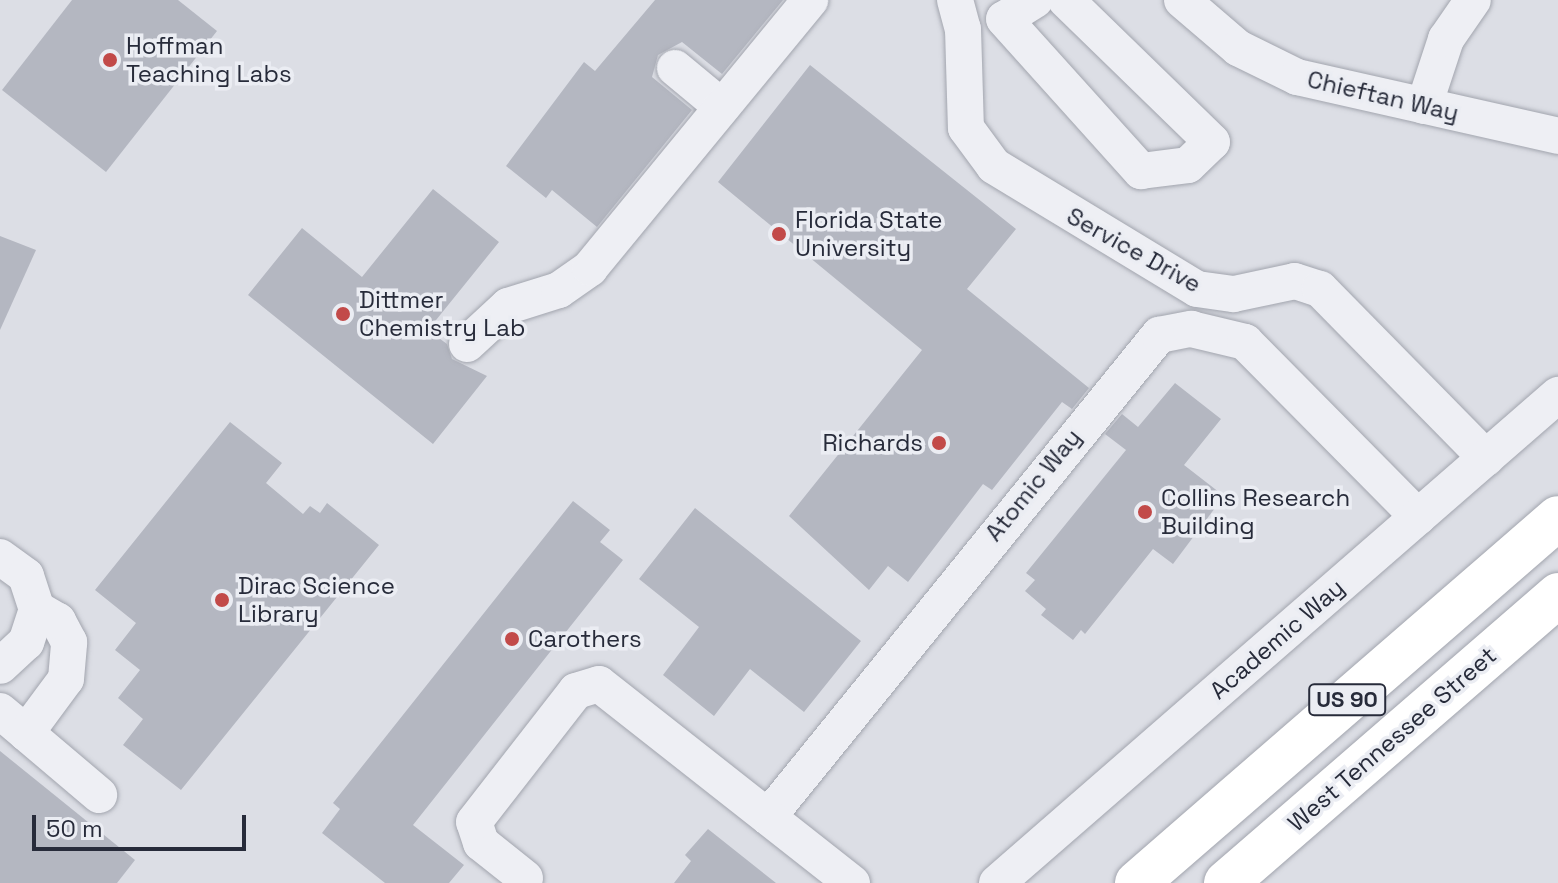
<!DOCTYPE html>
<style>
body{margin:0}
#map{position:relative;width:1558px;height:883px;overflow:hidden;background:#dcdee5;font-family:"Space Grotesk",sans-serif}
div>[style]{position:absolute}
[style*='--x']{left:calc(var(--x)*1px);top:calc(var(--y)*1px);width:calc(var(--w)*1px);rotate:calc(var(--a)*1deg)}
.building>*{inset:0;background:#b4b7c1}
.roads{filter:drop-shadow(0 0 2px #a2a5ae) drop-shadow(0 0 2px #a2a5ae)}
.minor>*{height:36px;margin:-18px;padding:0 18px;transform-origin:18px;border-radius:18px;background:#eeeff4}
.major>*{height:44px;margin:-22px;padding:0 22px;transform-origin:22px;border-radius:22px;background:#fff}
.dots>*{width:22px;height:22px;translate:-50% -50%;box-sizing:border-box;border:4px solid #ebedf3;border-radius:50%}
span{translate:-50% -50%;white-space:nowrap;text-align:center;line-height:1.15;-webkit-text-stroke:7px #ebedf3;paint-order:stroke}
.shield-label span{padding:2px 6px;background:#ebedf3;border:2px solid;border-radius:6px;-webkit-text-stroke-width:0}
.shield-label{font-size:22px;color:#272b3a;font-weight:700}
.poi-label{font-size:24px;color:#272b3a}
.left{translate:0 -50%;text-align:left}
.right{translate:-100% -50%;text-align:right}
.street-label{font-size:24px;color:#272b3a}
.scale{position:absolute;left:32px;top:815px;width:214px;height:36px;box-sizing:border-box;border:4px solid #272b3a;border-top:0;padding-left:10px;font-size:24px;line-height:28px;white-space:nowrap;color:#272b3a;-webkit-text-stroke:6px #ebedf3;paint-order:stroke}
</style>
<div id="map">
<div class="building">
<i style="clip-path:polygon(72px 0,178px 0,217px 31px,106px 172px,2px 90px)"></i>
<i style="clip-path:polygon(655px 0,783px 0,722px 74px,682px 42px,658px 55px,652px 77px,692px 110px,597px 227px,552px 190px,546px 198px,506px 166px,584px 62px,595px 71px)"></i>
<i style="clip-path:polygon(810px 65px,1016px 229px,967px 289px,1089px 388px,1072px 409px,1062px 402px,992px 490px,983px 484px,908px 582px,888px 566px,869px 590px,789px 516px,922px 350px,718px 182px)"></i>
<i style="clip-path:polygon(433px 189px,499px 242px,428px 330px,447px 344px,452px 359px,487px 376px,433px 444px,248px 295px,302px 228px,362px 277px)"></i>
<i style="clip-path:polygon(0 236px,36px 250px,0 330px)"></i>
<i style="clip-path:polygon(1175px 383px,1221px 419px,1184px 465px,1224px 496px,1173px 564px,1153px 549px,1085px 634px,1081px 630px,1073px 640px,1041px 615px,1046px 609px,1025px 591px,1035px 580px,1026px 573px,1126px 450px,1105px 434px,1122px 414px,1138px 427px)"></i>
<i style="clip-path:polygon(230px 422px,282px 463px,266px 483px,303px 514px,310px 506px,320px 513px,327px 503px,379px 545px,181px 790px,123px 745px,143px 719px,118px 698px,140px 670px,115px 650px,136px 623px,95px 590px)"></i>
<i style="clip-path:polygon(573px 501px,610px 530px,600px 542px,623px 560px,413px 825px,464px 865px,449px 883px,385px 883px,322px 833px,340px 809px,333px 803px)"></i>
<i style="clip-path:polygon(695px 508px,861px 641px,804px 712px,750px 669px,714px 716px,663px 675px,699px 627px,639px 579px)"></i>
<i style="clip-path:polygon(0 751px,135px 860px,117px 883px,0 883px)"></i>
<i style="clip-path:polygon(708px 829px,776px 883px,674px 883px,691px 861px,685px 855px)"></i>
</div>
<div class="roads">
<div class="minor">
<i style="--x:955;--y:0;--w:30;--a:75"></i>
<i style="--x:963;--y:29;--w:99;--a:88.3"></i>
<i style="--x:966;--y:128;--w:47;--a:53.6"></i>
<i style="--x:994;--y:166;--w:237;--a:31.2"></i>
<i style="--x:1197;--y:289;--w:37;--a:8"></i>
<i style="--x:1234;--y:294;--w:62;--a:-12"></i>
<i style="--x:1295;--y:281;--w:26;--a:18"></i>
<i style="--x:1320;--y:289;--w:237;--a:45.5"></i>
<i style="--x:1035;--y:0;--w:36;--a:148"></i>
<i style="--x:1004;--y:19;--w:205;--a:48"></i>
<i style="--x:1141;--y:171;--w:47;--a:-7.3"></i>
<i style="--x:1188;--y:165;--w:33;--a:-44"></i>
<i style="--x:1212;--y:142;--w:204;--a:-135.8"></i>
<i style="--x:1182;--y:0;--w:74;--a:40.6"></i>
<i style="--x:1238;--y:48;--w:66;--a:26.2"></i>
<i style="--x:1297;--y:77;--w:268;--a:12.7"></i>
<i style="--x:675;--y:68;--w:61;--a:39.7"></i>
<i style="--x:1424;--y:106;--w:71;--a:-71.8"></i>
<i style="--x:1446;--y:39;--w:47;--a:-55.3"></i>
<i style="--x:467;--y:344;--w:56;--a:-42.8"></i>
<i style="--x:508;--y:306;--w:53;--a:-17.4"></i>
<i style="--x:559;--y:290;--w:38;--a:-35"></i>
<i style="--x:590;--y:268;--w:347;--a:-50.6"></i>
<i style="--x:0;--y:557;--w:32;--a:36"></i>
<i style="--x:26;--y:576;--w:35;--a:72"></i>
<i style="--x:37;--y:609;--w:35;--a:108"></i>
<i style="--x:26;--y:642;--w:35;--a:137"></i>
<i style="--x:0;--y:711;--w:34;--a:40"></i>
<i style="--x:26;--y:733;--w:67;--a:-53.5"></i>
<i style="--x:66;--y:679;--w:37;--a:-85"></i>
<i style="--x:69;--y:642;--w:24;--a:-118"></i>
<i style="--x:58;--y:621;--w:24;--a:-150"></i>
<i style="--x:26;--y:733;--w:96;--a:40.3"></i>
<i style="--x:768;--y:817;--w:621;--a:-50.95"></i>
<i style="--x:1159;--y:335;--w:33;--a:-11"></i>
<i style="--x:1191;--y:329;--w:56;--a:13.5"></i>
<i style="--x:1245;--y:342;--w:246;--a:45.3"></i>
<i style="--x:525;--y:878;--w:56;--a:-141.5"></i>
<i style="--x:481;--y:843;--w:22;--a:-108"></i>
<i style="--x:474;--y:822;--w:166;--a:-52.1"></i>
<i style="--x:576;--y:691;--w:24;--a:-17"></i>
<i style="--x:599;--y:684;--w:322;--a:38.2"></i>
<i style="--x:997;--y:883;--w:744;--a:-41.02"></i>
</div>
<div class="major">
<i style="--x:1137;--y:883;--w:557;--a:-40.92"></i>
<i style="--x:1226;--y:883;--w:440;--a:-40.9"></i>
</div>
</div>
<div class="dots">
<i style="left:110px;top:60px;background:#c24a49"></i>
<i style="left:779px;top:234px;background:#c24a49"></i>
<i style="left:343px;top:314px;background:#c24a49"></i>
<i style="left:939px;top:443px;background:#c24a49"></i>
<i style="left:1145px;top:512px;background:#c24a49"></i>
<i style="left:222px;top:600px;background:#c24a49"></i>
<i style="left:512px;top:639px;background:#c24a49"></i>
</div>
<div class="shield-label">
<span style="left:1347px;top:700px">US 90</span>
</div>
<div class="poi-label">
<span class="left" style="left:126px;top:60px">Hoffman<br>Teaching Labs</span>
<span class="left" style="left:795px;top:234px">Florida State<br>University</span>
<span class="left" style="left:359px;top:314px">Dittmer<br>Chemistry Lab</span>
<span class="right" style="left:923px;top:443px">Richards</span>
<span class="left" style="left:1161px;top:512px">Collins Research<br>Building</span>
<span class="left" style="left:238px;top:600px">Dirac Science<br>Library</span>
<span class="left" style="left:528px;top:639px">Carothers</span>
</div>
<div class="street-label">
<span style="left:1383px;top:96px;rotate:13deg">Chieftan Way</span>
<span style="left:1134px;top:250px;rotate:29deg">Service Drive</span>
<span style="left:1033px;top:485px;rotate:-51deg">Atomic Way</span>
<span style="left:1277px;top:639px;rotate:-41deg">Academic Way</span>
<span style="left:1392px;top:739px;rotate:-41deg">West Tennessee Street</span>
</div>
<div class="scale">50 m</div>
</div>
